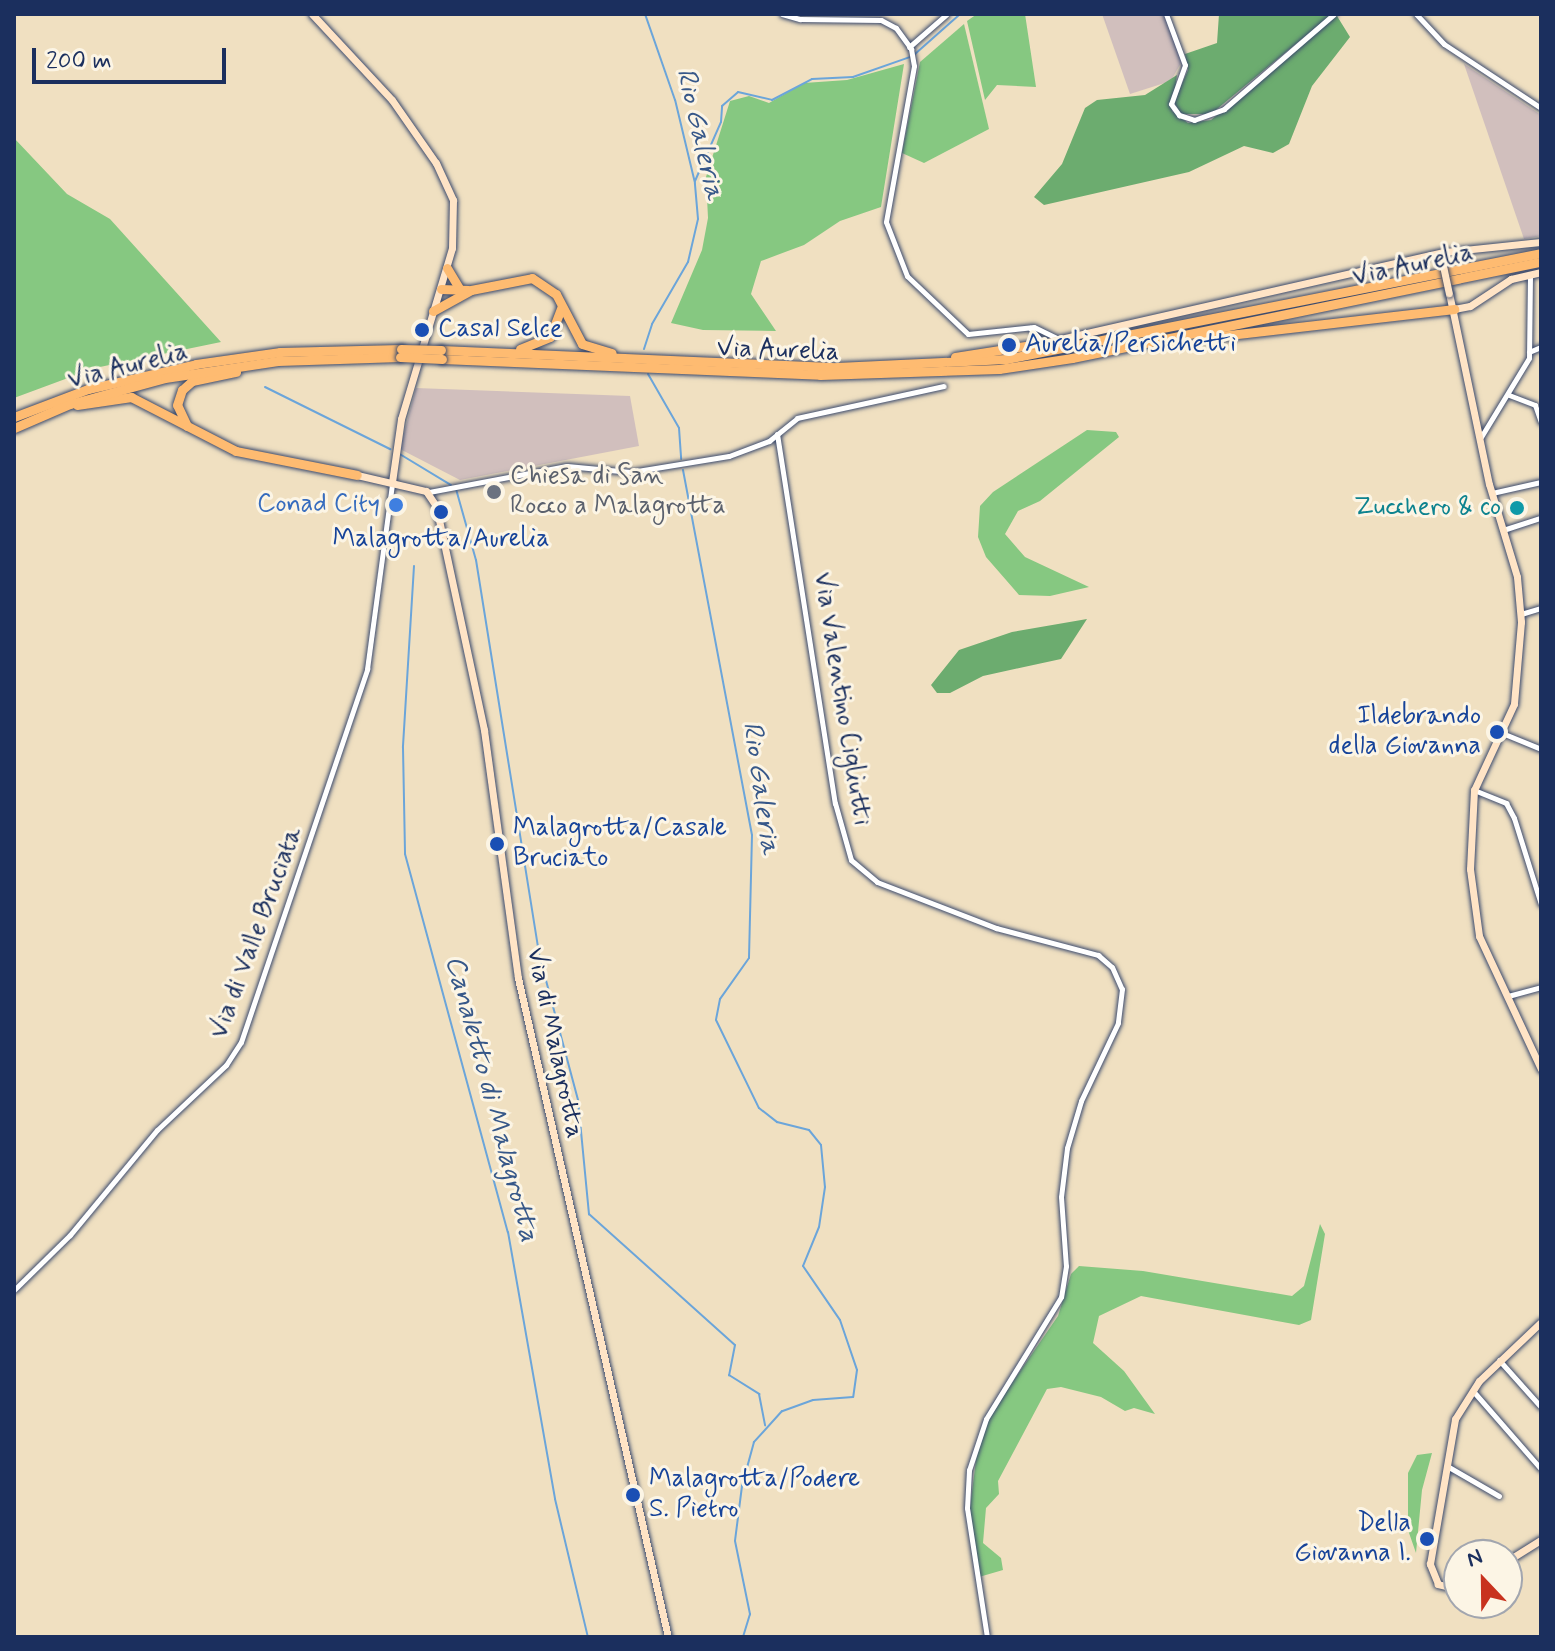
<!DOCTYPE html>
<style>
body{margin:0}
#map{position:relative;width:1555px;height:1651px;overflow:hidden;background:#f0e0c1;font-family:Mynerve,sans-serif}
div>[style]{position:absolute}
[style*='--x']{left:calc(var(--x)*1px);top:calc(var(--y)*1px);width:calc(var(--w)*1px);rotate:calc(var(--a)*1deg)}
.industrial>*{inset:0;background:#d1bfbd}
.green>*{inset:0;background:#86c881}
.forest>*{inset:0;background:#6cac6f}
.stream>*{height:2px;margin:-1px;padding:0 1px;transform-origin:1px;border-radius:1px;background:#6ba5da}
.roads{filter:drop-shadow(0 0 2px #3b4a6d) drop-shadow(0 0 2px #3b4a6d)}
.street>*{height:5px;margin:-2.5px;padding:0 2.5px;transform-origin:2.5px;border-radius:2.5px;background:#fff}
.secondary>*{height:7px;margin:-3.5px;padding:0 3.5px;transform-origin:3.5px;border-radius:3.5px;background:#ffe4c6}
.highway>*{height:9px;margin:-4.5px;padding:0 4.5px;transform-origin:4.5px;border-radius:4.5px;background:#febb71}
.bridges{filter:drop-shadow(0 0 2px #3b4a6d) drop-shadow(0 0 2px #3b4a6d)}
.secondary-bridge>*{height:7px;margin:-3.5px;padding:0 3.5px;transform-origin:3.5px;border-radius:3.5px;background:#ffe4c6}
.highway-bridge>*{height:9px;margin:-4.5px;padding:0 4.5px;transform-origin:4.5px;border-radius:4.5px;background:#febb71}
.dots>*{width:22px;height:22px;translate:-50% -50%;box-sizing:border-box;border:4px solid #fcf5e5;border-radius:50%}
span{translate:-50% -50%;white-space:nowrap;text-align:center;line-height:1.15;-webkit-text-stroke:6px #fcf5e5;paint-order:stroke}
.street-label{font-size:26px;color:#1b2f5e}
.transit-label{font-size:26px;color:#164399}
.left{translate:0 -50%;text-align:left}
.right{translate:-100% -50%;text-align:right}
.worship-label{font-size:26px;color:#5b616d}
.shop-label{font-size:26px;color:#366cbe}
.culture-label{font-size:26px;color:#0d838f}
.water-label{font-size:28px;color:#375889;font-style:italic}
.frame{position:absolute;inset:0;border:16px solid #1b2f5e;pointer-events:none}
.north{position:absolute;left:1443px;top:1539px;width:80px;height:80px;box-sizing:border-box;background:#fcf5e5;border:2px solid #a2a6af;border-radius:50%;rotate:338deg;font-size:22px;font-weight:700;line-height:32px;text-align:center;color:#1b2f5e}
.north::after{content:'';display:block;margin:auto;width:28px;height:36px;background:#c8321e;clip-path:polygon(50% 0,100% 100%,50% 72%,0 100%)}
.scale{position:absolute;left:32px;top:48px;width:194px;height:36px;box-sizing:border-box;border:4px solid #1b2f5e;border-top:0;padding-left:10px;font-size:24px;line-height:28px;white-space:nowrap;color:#1b2f5e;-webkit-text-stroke:6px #fcf5e5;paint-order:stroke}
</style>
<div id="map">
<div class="industrial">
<i style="clip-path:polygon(1102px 14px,1166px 14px,1183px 59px,1171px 81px,1130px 94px)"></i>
<i style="clip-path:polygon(1464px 64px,1541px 115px,1541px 236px,1524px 239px)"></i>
<i style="clip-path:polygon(416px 388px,630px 396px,639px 446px,460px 480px,400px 449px)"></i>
</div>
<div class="green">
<i style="clip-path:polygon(977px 14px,1025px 14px,1036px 87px,997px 85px,985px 100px,967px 21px)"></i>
<i style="clip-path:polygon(964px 24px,989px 129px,924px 163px,902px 153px,920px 62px)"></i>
<i style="clip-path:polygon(904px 64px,881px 207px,840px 221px,804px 245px,761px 261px,751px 294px,776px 331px,703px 330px,671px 323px,702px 250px,708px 218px,706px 177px,730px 101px,749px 96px,769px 103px,804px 83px,847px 80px)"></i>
<i style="clip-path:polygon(14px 138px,67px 194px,110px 219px,221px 342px,95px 368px,14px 398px)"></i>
<i style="clip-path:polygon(1087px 430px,1116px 432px,1119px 437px,1040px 501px,1018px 511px,1005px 534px,1025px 557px,1089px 587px,1050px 596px,1019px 595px,986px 557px,978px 537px,980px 506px,993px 492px)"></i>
<i style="clip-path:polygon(1320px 1224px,1325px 1234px,1311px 1320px,1299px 1325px,1141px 1296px,1099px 1316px,1093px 1343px,1124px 1371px,1155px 1414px,1134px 1408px,1125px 1411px,1101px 1397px,1061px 1387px,1047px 1389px,998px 1481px,999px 1494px,986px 1508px,983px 1543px,1001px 1558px,1003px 1570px,979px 1577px,970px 1508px,978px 1444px,994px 1409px,1058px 1316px,1071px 1274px,1079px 1266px,1143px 1271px,1292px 1296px,1304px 1286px)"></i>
<i style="clip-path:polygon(1432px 1453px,1422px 1490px,1416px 1553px,1408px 1530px,1408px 1473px,1417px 1455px)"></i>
</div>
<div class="forest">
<i style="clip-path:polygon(1219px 14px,1332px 14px,1211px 114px,1181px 114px,1174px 102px,1188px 70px,1185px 54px,1217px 43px)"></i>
<i style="clip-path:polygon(1337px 16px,1350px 37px,1312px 86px,1289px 144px,1273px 153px,1244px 146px,1189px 172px,1044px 205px,1034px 197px,1062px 164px,1085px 108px,1097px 100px,1145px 95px,1177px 75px,1172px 111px,1188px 123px,1211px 120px)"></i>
<i style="clip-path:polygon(1087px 619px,1061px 659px,983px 676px,950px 693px,937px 693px,931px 685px,959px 650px,1012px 632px)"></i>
</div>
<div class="stream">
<i style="--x:915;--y:54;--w:60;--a:-41.6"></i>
<i style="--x:695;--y:181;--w:64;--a:-66.2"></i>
<i style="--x:721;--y:122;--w:16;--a:-86"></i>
<i style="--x:722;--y:106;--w:21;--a:-41"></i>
<i style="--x:738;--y:92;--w:35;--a:13"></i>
<i style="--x:772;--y:100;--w:45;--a:-27.7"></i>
<i style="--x:812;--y:79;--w:41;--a:-2.8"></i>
<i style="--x:853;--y:77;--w:60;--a:-19.3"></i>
<i style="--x:644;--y:349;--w:26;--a:-72"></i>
<i style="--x:652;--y:324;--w:72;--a:-59.9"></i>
<i style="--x:688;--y:262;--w:44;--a:-76.9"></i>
<i style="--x:698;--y:219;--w:36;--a:-95"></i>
<i style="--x:695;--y:183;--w:85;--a:-103.5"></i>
<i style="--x:675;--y:100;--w:91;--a:-109.2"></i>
<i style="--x:648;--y:374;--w:62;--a:60.1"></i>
<i style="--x:679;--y:428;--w:31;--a:86"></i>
<i style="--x:265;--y:387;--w:140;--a:26.4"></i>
<i style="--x:398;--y:453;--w:62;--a:31.1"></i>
<i style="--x:683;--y:470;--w:371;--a:79.3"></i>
<i style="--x:752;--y:835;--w:123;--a:91.4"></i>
<i style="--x:749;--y:958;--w:50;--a:125.3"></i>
<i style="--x:720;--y:999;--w:21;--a:101"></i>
<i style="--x:716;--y:1020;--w:98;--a:64"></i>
<i style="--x:759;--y:1108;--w:23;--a:38"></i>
<i style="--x:777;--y:1122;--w:33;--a:14"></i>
<i style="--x:809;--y:1130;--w:19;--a:51"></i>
<i style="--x:821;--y:1145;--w:42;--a:84.6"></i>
<i style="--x:825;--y:1187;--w:40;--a:98.5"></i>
<i style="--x:819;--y:1227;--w:42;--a:112.3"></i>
<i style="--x:803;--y:1266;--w:65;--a:55.6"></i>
<i style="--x:840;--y:1320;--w:53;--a:71.2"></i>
<i style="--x:857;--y:1370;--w:27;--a:98"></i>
<i style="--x:853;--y:1397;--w:40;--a:175.7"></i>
<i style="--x:813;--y:1400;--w:33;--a:160"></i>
<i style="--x:782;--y:1411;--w:42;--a:132.1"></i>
<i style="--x:754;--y:1442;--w:46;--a:105.3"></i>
<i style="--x:742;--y:1486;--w:55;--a:97.3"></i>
<i style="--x:735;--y:1541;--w:75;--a:78.4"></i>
<i style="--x:750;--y:1614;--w:24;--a:107"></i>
<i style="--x:456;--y:489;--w:74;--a:74.3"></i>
<i style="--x:476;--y:560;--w:403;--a:80.9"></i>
<i style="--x:540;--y:958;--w:147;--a:75"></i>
<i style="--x:578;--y:1100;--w:115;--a:84.5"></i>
<i style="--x:589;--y:1214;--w:196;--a:41.9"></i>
<i style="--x:735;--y:1345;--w:31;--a:101"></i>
<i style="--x:729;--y:1375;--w:36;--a:32"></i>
<i style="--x:759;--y:1394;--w:32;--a:79"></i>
<i style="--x:414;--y:566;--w:182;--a:93.5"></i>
<i style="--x:403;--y:748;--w:106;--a:88.9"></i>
<i style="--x:405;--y:854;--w:392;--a:74.8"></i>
<i style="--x:508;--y:1232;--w:271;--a:80"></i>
<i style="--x:555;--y:1499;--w:142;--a:76.6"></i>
</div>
<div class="roads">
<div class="street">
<i style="--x:782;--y:14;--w:19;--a:16"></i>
<i style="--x:800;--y:19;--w:81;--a:0.7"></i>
<i style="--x:881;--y:20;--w:17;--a:28"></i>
<i style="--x:896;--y:28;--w:26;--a:54"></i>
<i style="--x:911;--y:49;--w:17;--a:80"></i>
<i style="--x:914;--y:66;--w:158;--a:100.2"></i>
<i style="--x:886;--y:222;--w:58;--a:68.7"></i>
<i style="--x:907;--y:276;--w:84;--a:43.6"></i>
<i style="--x:968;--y:334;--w:66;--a:-6.1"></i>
<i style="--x:1034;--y:327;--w:28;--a:26"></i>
<i style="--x:1166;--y:14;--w:54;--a:69.6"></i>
<i style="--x:1185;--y:65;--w:41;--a:109.7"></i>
<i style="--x:1171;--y:104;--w:14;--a:54"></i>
<i style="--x:1179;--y:115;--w:16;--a:18"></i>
<i style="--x:1194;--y:120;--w:32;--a:-20"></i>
<i style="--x:1224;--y:109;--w:145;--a:-40.8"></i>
<i style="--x:1416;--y:14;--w:41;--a:47"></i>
<i style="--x:1444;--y:44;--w:116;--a:33.4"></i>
<i style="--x:909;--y:47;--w:50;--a:-41"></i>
<i style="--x:1030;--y:328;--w:20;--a:49"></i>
<i style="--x:1529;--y:352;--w:13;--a:-23"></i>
<i style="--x:1509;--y:395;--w:28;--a:21"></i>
<i style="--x:1535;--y:405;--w:18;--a:71"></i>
<i style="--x:777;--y:434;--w:374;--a:81.1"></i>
<i style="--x:835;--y:803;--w:59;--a:74.3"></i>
<i style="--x:851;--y:860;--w:34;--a:40"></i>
<i style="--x:877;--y:882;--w:128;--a:21.1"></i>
<i style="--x:996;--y:928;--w:106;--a:14.8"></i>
<i style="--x:1098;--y:955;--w:18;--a:41"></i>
<i style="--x:1112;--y:967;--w:24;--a:66"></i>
<i style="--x:1122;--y:989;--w:34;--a:97"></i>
<i style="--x:1118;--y:1023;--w:86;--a:115.4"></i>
<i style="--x:1081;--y:1101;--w:49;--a:106.6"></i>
<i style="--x:1067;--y:1148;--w:49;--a:97"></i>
<i style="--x:1061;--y:1197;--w:69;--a:85.9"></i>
<i style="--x:1066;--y:1266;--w:31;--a:99"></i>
<i style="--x:1061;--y:1297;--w:143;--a:121.6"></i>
<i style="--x:986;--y:1419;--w:54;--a:108.4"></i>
<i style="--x:969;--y:1470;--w:38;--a:93"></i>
<i style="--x:967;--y:1508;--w:131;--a:81.2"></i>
<i style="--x:1481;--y:437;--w:92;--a:-58.7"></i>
<i style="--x:1529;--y:358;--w:84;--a:-89.3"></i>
<i style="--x:429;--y:492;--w:140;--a:-10.7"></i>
<i style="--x:567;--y:466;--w:64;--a:5.4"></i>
<i style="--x:631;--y:472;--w:99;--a:-9.3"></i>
<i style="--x:729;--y:456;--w:43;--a:-20.6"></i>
<i style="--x:769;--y:441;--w:36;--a:-39"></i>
<i style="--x:797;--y:418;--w:150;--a:-12.3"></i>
<i style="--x:1492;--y:493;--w:50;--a:-12.7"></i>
<i style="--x:1503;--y:530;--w:40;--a:-18"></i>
<i style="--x:1521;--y:614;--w:21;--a:-17"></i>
<i style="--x:1502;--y:733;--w:42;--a:22.3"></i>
<i style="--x:1474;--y:790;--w:35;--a:22"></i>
<i style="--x:1506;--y:803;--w:17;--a:62"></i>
<i style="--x:1514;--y:818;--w:90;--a:72.6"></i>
<i style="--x:1508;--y:996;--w:34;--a:-15"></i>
<i style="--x:14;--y:1290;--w:78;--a:-44.5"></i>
<i style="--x:70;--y:1235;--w:136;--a:-50.4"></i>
<i style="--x:157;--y:1130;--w:95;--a:-43.3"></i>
<i style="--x:226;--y:1065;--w:27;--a:-57"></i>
<i style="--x:241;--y:1042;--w:394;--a:-71.3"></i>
<i style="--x:367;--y:669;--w:188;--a:-82.3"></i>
<i style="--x:1499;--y:1360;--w:63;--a:48.2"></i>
<i style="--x:1473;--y:1391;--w:103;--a:48.9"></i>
<i style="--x:1447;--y:1466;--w:60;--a:30"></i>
</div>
<div class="secondary">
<i style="--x:312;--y:14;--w:117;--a:47.1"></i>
<i style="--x:392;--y:100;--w:77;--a:55.1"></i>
<i style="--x:436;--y:163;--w:41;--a:65.3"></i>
<i style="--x:453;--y:200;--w:48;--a:91.2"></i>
<i style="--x:452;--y:248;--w:178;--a:106.6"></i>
<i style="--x:401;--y:419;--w:64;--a:98.1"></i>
<i style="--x:1449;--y:293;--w:195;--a:78.2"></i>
<i style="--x:1489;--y:484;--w:97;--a:73.2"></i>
<i style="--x:1517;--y:577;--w:45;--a:84.9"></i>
<i style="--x:1521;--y:622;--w:82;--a:94.9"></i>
<i style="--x:1514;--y:704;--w:95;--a:114.9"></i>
<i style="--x:1474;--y:790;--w:79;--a:92.9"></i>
<i style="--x:1470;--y:869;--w:68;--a:82.3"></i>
<i style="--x:1479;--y:936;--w:147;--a:65"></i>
<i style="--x:1454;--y:309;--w:16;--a:-11"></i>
<i style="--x:1470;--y:306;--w:49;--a:-33.4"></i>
<i style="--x:1511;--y:279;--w:31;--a:-13"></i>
<i style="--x:1043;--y:343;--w:411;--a:-12.8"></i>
<i style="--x:1444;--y:252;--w:98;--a:-5.9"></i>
<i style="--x:357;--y:475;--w:71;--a:13.1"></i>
<i style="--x:426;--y:491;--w:18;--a:56"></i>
<i style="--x:436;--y:506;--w:229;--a:77.9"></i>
<i style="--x:484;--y:730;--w:250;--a:82.2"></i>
<i style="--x:518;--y:978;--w:676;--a:77.18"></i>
<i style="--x:1507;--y:1561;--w:40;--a:-32"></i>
<i style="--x:1459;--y:1589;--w:22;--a:-167"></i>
<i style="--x:1438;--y:1584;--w:22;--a:-112"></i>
<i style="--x:1430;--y:1564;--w:147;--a:-80.2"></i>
<i style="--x:1455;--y:1419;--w:45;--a:-57.7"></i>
<i style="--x:1479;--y:1381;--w:86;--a:-43.6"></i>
</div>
<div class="highway">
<i style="--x:447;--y:268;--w:23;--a:59"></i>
<i style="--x:441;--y:289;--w:27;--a:2"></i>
<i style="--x:433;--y:311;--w:43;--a:-28.9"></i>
<i style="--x:471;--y:290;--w:62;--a:-11.1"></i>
<i style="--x:532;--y:278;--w:29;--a:34"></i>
<i style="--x:556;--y:294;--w:56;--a:62.5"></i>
<i style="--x:582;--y:344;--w:31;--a:17"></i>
<i style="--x:1203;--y:338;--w:253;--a:-6.6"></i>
<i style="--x:520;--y:349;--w:32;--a:-22"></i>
<i style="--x:550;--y:337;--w:31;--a:-69"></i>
<i style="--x:441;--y:350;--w:396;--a:2.5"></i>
<i style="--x:837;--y:367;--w:169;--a:-2.7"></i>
<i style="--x:1006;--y:359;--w:545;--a:-11.21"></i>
<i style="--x:955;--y:357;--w:89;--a:-9"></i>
<i style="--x:442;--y:359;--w:378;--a:2.4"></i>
<i style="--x:820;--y:375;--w:179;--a:-1.9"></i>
<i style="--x:999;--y:369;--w:74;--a:-8.6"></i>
<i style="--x:1072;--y:358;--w:479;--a:-11.6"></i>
<i style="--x:77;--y:405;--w:55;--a:-8.4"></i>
<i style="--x:131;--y:397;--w:118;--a:27.2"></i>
<i style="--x:236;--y:451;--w:123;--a:11.2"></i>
<i style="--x:14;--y:417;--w:79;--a:-20.7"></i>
<i style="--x:88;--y:389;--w:111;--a:-13"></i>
<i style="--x:196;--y:364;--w:85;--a:-8.1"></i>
<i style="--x:280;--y:352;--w:121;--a:-1.4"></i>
<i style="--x:187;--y:426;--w:23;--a:-115"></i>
<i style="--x:177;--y:405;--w:16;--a:-72"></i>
<i style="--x:182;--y:390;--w:13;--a:-42"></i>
<i style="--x:192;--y:381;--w:45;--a:-11.6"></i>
<i style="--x:14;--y:428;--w:61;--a:-23.2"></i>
<i style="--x:70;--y:404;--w:98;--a:-15.3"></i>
<i style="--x:165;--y:378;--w:114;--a:-8.6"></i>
<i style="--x:278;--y:361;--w:122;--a:-1.9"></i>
</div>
</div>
<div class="bridges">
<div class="secondary-bridge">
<i style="--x:1442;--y:261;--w:33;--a:78"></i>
</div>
<div class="highway-bridge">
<i style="--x:401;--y:349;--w:40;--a:1.4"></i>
<i style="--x:400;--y:357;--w:42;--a:2.7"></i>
</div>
</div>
<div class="dots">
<i style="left:422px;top:330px;background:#1a4fb4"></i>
<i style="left:1009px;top:345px;background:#1a4fb4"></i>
<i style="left:494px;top:492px;background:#6b7280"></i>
<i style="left:396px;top:505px;background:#3f7fe0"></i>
<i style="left:1517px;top:508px;background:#0f9aa8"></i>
<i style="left:441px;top:512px;background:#1a4fb4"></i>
<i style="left:1497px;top:732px;background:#1a4fb4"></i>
<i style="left:497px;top:844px;background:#1a4fb4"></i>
<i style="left:633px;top:1495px;background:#1a4fb4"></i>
<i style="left:1427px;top:1539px;background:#1a4fb4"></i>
</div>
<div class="street-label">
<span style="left:1413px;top:266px;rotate:-12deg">Via Aurelia</span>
<span style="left:778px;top:351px;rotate:2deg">Via Aurelia</span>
<span style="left:128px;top:367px;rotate:-14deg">Via Aurelia</span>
<span style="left:841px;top:699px;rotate:81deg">Via Valentino Cigliutti</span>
<span style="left:257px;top:933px;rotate:-70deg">Via di Valle Bruciata</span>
<span style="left:554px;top:1043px;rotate:78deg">Via di Malagrotta</span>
</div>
<div class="transit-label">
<span class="left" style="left:438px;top:330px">Casal Selce</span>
<span class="left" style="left:1025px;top:345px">Aurelia/Persichetti</span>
<span style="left:441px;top:540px">Malagrotta/Aurelia</span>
<span class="right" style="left:1481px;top:732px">Ildebrando<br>della Giovanna</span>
<span class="left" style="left:513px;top:844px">Malagrotta/Casale<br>Bruciato</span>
<span class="left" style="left:649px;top:1495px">Malagrotta/Podere<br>S. Pietro</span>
<span class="right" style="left:1411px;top:1539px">Della<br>Giovanna I.</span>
</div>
<div class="worship-label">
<span class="left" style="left:510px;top:492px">Chiesa di San<br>Rocco a Malagrotta</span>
</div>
<div class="shop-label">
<span class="right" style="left:380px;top:505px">Conad City</span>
</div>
<div class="culture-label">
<span class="right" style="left:1501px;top:508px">Zucchero &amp; co</span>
</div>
<div class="water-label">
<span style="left:699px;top:134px;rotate:77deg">Rio Galeria</span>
<span style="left:760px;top:788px;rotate:82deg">Rio Galeria</span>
<span style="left:491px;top:1099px;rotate:75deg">Canaletto di Malagrotta</span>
</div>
<div class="frame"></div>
<div class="north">N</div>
<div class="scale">200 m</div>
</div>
